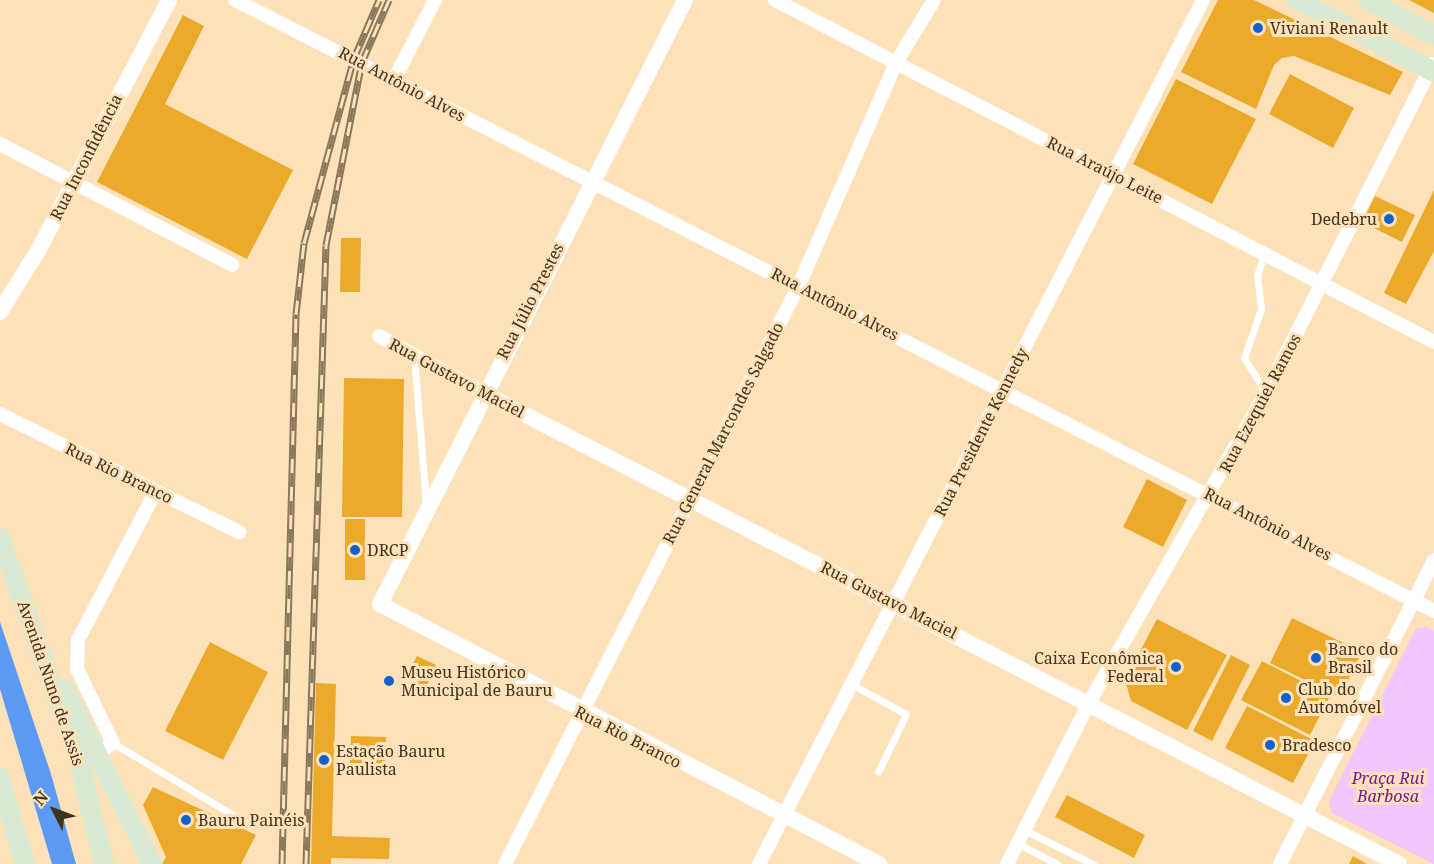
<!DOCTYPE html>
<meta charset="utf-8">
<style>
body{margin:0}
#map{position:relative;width:1434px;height:864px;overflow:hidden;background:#fde2b9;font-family:"Noto Serif",serif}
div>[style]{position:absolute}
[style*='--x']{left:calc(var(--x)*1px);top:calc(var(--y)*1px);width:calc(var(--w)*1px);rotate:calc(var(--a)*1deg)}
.green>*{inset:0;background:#f2c7ff}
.water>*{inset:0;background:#5d9af6}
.building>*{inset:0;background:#ebaa2a}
.service>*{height:7px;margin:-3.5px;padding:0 3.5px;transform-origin:3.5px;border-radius:3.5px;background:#fff}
.minor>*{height:14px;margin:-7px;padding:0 7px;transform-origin:7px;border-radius:7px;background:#fff}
.tertiary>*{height:16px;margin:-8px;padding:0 8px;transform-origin:8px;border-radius:8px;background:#fff}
.secondary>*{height:20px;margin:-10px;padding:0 10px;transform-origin:10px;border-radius:10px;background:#d8ead2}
.rail>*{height:7px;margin-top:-3.5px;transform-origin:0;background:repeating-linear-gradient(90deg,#fde2b9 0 14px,#8a785b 0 28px);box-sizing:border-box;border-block:2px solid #8a785b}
.dots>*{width:16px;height:16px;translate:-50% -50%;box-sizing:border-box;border:3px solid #fde2b9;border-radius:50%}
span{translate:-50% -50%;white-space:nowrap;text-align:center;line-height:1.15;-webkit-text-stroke:6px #fde2b9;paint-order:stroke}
.poi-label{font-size:16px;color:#40331e}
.left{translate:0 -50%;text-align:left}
.right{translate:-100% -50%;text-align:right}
.street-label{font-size:16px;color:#40331e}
.park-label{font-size:16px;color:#761b8c;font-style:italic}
.north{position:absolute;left:24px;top:780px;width:60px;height:60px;-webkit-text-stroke:4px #fde2b9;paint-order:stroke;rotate:312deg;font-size:16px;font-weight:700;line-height:24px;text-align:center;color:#40331e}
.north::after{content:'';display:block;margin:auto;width:21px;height:27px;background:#40331e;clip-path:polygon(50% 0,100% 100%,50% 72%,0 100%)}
</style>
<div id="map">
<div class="green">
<i style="clip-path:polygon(1427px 627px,1434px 631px,1434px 864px,1332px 813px,1329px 801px,1416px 628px)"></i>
</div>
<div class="water">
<i style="clip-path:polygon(0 622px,51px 774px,76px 864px,52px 864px,0 689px)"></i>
</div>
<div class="building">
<i style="clip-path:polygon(1218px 0,1254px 0,1403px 72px,1390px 95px,1294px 56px,1282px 58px,1274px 65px,1256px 109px,1181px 72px)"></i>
<i style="clip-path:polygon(1409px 0,1434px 0,1434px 13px)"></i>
<i style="clip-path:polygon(183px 15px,204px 26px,165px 104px,293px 170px,247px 259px,97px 182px)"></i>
<i style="clip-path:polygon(1290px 74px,1354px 108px,1333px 148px,1269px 114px)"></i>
<i style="clip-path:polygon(1176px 79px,1256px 119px,1212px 204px,1133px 164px)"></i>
<i style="clip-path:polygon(1434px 190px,1434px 251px,1406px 304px,1384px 293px)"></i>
<i style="clip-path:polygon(1375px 196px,1415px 215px,1402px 242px,1362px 222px)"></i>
<i style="clip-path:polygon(341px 238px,361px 238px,360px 292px,340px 292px)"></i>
<i style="clip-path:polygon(344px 378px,404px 379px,402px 517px,342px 517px)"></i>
<i style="clip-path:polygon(1147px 479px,1187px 500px,1163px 547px,1123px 527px)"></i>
<i style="clip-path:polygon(345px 519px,365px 519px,365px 580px,345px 580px)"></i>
<i style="clip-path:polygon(1292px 618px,1362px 652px,1340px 697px,1270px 663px)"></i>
<i style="clip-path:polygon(1157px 619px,1227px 655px,1187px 730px,1131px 701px,1125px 680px)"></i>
<i style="clip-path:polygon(210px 642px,268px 672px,223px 760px,165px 731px)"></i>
<i style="clip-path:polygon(1231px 655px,1250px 665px,1212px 741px,1193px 731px)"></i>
<i style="clip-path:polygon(417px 656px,436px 665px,426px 687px,406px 677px)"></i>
<i style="clip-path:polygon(1262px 661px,1330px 696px,1310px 735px,1241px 700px)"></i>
<i style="clip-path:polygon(316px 683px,336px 684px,332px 836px,390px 838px,389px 859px,331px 858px,331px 864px,311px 864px)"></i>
<i style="clip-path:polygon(1247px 706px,1315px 741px,1293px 783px,1225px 748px)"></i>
<i style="clip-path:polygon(351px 736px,386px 737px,385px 764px,350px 763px)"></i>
<i style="clip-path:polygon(153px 787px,256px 835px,241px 864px,162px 864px,166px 857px,143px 805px)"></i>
<i style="clip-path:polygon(1067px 795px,1145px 835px,1134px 858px,1055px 817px)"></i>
<i style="clip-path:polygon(1353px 856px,1367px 864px,1349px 864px)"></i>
</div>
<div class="service">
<i style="--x:1265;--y:252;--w:24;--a:109"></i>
<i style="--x:1257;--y:275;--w:34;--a:83"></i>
<i style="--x:1261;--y:309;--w:52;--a:109.1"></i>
<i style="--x:1244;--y:358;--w:41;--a:57.8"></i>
<i style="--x:414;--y:355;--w:150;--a:85.4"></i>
<i style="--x:853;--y:685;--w:60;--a:28.7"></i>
<i style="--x:906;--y:714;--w:64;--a:115.8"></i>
<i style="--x:113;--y:743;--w:157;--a:31"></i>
<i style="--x:1024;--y:830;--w:77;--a:26.2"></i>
<i style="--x:1017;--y:843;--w:45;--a:27.7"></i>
</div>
<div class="minor">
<i style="--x:235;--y:0;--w:1346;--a:27"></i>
<i style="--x:775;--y:0;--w:742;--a:27.43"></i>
<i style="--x:394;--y:80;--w:90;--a:-62.9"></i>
<i style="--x:0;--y:144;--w:262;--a:27.5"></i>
<i style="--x:379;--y:336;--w:119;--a:28.7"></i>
<i style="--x:0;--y:414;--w:267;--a:26.3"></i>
<i style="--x:92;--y:757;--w:25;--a:-34"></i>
<i style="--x:113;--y:743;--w:82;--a:-115.9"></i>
<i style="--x:77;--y:669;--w:29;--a:-88"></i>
<i style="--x:78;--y:640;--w:168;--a:-62.4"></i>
<i style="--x:505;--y:864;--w:649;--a:-63.08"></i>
<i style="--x:799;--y:285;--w:244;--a:-66.4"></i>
<i style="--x:897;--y:61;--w:71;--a:-58.8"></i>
<i style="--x:759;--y:864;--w:971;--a:-62.8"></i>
<i style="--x:1007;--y:864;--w:183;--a:-63"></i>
<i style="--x:1090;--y:701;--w:355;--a:-60.3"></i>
<i style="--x:1266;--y:393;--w:369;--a:-63.1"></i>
<i style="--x:1280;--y:864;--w:341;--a:-63.1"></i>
</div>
<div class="tertiary">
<i style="--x:685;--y:0;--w:677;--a:116.79"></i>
<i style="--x:380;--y:604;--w:563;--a:27.52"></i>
<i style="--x:0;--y:312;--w:74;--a:-58.2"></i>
<i style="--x:39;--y:249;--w:281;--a:-62.4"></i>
<i style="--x:483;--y:393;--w:1030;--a:27.21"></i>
</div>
<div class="secondary">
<i style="--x:1297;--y:0;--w:155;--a:27.7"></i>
<i style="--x:1368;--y:0;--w:75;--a:28.6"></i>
<i style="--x:0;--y:538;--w:240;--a:70.5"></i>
<i style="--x:80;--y:764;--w:103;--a:76.5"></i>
<i style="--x:65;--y:690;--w:195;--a:63.4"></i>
<i style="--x:0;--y:778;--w:90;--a:73.8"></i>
</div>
<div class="rail">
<i style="--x:282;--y:864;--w:550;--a:-88.54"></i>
<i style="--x:296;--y:314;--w:71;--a:-83.6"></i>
<i style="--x:304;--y:243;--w:192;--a:-74.9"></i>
<i style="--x:354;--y:58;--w:63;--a:-66.7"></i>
<i style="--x:306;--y:864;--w:619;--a:-88.15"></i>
<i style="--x:326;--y:245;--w:187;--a:-78.9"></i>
<i style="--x:362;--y:62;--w:68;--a:-66.5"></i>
</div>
<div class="dots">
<i style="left:1258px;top:28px;background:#1260ca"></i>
<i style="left:1389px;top:219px;background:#1260ca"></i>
<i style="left:355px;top:550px;background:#1260ca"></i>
<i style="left:1316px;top:658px;background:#1260ca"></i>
<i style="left:1176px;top:667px;background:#1260ca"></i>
<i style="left:389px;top:681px;background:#1260ca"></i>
<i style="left:1286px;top:698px;background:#1260ca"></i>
<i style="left:1270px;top:745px;background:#1260ca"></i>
<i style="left:324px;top:760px;background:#1260ca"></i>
<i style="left:186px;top:820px;background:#1260ca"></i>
</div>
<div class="poi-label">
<span class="left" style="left:1270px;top:28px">Viviani Renault</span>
<span class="right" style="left:1377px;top:219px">Dedebru</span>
<span class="left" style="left:367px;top:550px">DRCP</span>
<span class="left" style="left:1328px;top:658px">Banco do<br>Brasil</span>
<span class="right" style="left:1164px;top:667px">Caixa Econômica<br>Federal</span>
<span class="left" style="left:401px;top:681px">Museu Histórico<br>Municipal de Bauru</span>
<span class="left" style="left:1298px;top:698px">Club do<br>Automóvel</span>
<span class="left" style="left:1282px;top:745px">Bradesco</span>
<span class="left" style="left:336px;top:760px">Estação Bauru<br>Paulista</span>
<span class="left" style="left:198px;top:820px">Bauru Painéis</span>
</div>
<div class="street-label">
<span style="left:402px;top:84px;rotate:28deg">Rua Antônio Alves</span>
<span style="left:86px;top:157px;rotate:-63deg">Rua Inconfidência</span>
<span style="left:1105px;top:170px;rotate:27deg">Rua Araújo Leite</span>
<span style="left:530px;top:301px;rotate:-63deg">Rua Júlio Prestes</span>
<span style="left:835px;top:304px;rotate:27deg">Rua Antônio Alves</span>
<span style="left:457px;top:378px;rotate:28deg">Rua Gustavo Maciel</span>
<span style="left:1260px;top:403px;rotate:-62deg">Rua Ezequiel Ramos</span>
<span style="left:981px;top:432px;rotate:-63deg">Rua Presidente Kennedy</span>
<span style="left:723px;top:433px;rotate:-63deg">Rua General Marcondes Salgado</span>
<span style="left:119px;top:473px;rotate:26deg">Rua Rio Branco</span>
<span style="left:1268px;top:524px;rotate:27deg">Rua Antônio Alves</span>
<span style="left:889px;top:600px;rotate:27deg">Rua Gustavo Maciel</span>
<span style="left:51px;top:683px;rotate:71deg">Avenida Nuno de Assis</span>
<span style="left:628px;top:737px;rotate:27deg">Rua Rio Branco</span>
</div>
<div class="park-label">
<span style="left:1388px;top:787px">Praça Rui<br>Barbosa</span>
</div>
<div class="north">N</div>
</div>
